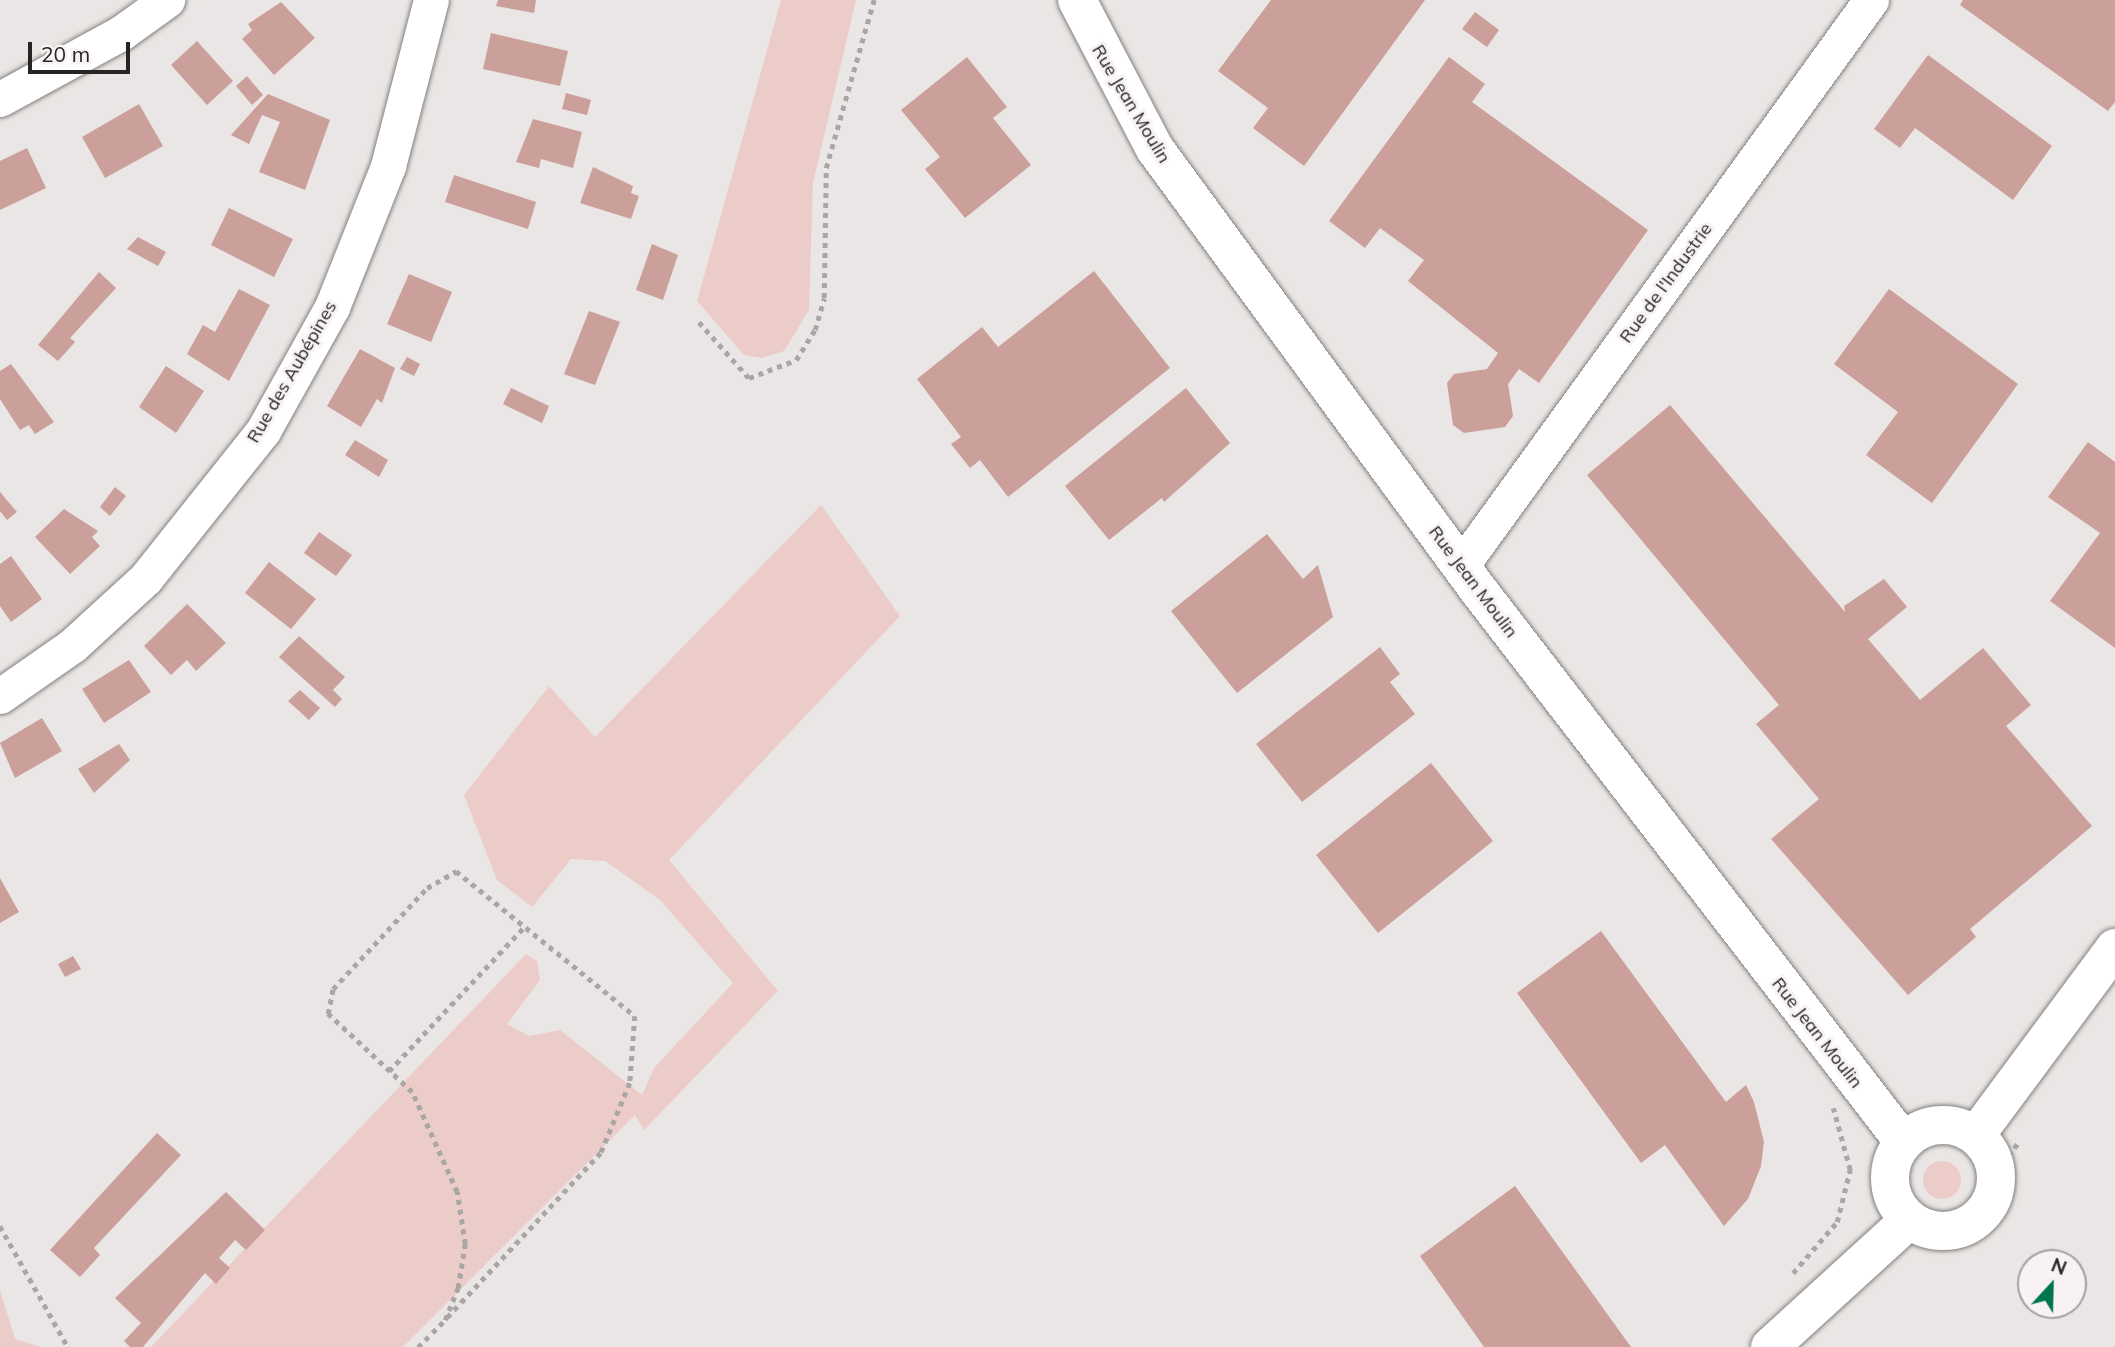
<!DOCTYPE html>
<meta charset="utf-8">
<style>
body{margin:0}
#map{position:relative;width:2115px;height:1347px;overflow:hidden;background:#eae6e5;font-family:Mulish,sans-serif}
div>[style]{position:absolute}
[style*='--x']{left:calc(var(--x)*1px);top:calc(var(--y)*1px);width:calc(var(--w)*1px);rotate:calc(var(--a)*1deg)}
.green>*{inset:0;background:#ecccc9}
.round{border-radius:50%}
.building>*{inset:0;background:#cb9f9a}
.path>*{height:4.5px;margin-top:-2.25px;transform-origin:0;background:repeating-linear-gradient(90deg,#a9a6a5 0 5px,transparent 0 10px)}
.roads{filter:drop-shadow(0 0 2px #84807f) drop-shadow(0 0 2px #84807f)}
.minor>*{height:35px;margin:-17.5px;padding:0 17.5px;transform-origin:17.5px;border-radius:17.5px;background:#fff}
.tertiary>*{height:38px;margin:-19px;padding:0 19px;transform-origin:19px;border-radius:19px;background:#fff}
.tertiary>.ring{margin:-19px;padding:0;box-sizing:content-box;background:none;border:38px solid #fff;border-radius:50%}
span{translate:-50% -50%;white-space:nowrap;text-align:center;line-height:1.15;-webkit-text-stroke:6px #f8f3f2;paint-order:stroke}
.street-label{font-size:18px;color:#262424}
.north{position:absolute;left:2017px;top:1249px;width:70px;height:70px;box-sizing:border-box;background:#f8f3f2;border:2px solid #a4a0a0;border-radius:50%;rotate:22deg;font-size:19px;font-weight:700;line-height:28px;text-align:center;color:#262424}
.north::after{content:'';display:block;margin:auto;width:24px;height:32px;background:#007550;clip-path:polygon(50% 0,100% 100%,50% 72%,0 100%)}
.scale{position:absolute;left:28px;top:42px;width:102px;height:32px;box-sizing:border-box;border:4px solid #262424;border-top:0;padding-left:9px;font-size:21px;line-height:24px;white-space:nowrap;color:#262424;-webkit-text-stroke:5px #f8f3f2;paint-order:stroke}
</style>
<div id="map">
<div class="green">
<i style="clip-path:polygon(781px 0,856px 0,813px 183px,809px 310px,784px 351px,762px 358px,744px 355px,697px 301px)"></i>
<i style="clip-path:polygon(821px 505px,900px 616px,669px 860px,778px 991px,644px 1130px,635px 1115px,403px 1347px,151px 1347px,526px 954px,537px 961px,540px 980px,507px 1024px,529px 1036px,560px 1030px,642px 1095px,654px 1068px,733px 983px,660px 900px,605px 861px,571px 859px,532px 907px,497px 880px,464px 795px,549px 686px,595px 737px)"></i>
<i class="round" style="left:1923px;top:1161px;width:38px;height:38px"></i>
<i style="clip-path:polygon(0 1290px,15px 1339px,41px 1347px,0 1347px)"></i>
</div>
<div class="building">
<i style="clip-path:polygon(498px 0,536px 0,534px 13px,496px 6px)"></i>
<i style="clip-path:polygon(1271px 0,1425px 0,1304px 166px,1253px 128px,1268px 108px,1218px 71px)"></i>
<i style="clip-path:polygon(1963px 0,2115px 0,2115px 102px,2108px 111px,1960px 5px)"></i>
<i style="clip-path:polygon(281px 2px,315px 38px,274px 75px,242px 39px,252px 30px,248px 24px)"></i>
<i style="clip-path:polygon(1475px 12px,1499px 30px,1487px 47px,1462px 29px)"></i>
<i style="clip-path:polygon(491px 33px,568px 51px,560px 86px,483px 69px)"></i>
<i style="clip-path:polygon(197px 41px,233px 81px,207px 105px,171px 65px)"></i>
<i style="clip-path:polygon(1928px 55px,2052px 146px,2013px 200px,1915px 128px,1900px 148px,1874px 129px)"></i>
<i style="clip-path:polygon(967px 57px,1007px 107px,993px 118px,1031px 165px,965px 218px,925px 169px,940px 157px,901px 110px)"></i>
<i style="clip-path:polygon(1449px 57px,1485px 84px,1472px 102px,1648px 230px,1539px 383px,1519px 369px,1508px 384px,1513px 416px,1505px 427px,1464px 433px,1453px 425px,1447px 383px,1454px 374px,1487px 369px,1498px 353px,1408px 281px,1424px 260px,1380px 228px,1365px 248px,1329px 221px)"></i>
<i style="clip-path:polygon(247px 76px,263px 95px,252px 105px,236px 86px)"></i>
<i style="clip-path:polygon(566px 93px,591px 100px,587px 115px,562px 109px)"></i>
<i style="clip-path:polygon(268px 94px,330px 120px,305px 190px,259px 172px,280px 122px,262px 115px,249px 144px,231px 135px)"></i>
<i style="clip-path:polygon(139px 104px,163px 146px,105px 178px,82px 137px)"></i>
<i style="clip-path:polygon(533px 119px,582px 132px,573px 168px,541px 159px,539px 168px,516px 162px)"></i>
<i style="clip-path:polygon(27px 148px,46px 188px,0 210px,0 161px)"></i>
<i style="clip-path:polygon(593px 167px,633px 186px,631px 193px,639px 196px,631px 219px,580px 203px)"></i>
<i style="clip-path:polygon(454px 175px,536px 202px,528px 229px,445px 202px)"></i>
<i style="clip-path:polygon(229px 208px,293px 239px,274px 277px,211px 245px)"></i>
<i style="clip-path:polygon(138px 237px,166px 252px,158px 266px,127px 249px)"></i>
<i style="clip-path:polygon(652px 244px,678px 255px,663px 300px,636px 290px)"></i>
<i style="clip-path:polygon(1094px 271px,1170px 368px,1008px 497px,980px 460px,970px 468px,951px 444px,961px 437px,917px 379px,982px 327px,998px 347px)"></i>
<i style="clip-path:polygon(99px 272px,116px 288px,70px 338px,75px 342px,58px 361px,38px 345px)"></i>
<i style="clip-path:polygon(409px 274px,452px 292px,431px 342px,387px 324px)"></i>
<i style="clip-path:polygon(239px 289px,270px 305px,229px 381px,187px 354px,203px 325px,215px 332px)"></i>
<i style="clip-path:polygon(1889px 289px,2018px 384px,1932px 503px,1866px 455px,1898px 412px,1834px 364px)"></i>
<i style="clip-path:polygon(589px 311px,620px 322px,595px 385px,564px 374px)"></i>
<i style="clip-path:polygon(360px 349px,395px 368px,382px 403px,377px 399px,361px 427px,327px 406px)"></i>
<i style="clip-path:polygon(407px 357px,420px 364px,414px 376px,400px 369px)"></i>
<i style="clip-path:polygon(11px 364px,54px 422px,35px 434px,29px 425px,20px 430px,0 399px,0 371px)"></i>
<i style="clip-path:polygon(166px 366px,204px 391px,176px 433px,139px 407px)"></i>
<i style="clip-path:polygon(511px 388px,549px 406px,542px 423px,503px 404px)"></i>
<i style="clip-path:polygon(1186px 388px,1230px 443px,1164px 502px,1162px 498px,1109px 540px,1065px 486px)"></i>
<i style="clip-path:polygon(1670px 405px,1845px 612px,1844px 606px,1884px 579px,1907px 607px,1868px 639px,1920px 700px,1983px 648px,2031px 705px,2006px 726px,2092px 826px,1970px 929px,1976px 937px,1908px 995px,1771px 839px,1819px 799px,1756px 724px,1779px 705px,1587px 475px)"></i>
<i style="clip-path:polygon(355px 440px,388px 460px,379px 477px,345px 455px)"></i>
<i style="clip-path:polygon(2088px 442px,2115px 462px,2115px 648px,2050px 601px,2100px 533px,2048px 497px)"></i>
<i style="clip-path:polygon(115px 487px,126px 496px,110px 516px,100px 507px)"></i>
<i style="clip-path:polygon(0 492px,17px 512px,7px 520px,0 511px)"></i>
<i style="clip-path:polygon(64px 509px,98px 531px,92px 537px,100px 546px,70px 574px,35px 537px)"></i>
<i style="clip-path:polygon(319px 532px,352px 555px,336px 576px,304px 553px)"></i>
<i style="clip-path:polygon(1267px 534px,1303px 579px,1318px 565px,1333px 617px,1237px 693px,1171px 611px)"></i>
<i style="clip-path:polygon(11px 556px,42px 599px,11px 622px,0 606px,0 564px)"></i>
<i style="clip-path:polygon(269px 562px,316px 599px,291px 629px,245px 593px)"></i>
<i style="clip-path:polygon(187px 604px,226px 643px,196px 671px,187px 660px,171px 675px,144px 646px)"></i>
<i style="clip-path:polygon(299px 636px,345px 677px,333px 690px,342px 699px,335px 707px,279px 657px)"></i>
<i style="clip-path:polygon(1380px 647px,1400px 674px,1390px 682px,1415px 714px,1302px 802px,1256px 744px)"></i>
<i style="clip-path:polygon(129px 660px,151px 692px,104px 723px,82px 689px)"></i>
<i style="clip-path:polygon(300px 690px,320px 708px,309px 720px,288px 701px)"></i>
<i style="clip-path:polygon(42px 718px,62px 751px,15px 778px,0 743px)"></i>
<i style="clip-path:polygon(119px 744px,130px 760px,94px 793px,78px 769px)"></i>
<i style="clip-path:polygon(1431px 763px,1493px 841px,1378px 933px,1316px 855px)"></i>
<i style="clip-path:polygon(0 878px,19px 912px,0 923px)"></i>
<i style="clip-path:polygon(1601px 931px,1726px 1102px,1746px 1085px,1754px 1102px,1764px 1142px,1761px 1166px,1748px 1199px,1724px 1226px,1665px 1145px,1641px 1163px,1517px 993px)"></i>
<i style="clip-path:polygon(73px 956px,81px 969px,65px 977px,58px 964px)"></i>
<i style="clip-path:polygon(157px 1133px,181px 1155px,94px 1248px,100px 1255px,80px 1277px,50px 1250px)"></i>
<i style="clip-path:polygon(1515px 1186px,1631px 1347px,1484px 1347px,1420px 1256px)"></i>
<i style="clip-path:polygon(226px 1192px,265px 1230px,246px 1250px,235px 1240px,219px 1258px,230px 1268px,216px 1284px,205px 1273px,143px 1347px,130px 1347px,124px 1341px,141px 1323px,115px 1298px)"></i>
</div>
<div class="path">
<i style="--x:699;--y:322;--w:75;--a:48.2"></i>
<i style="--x:749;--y:378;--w:50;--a:-21"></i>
<i style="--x:796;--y:360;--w:36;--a:-58"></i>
<i style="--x:815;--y:330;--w:33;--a:-74"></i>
<i style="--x:824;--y:298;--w:130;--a:-89.1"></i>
<i style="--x:826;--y:168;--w:175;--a:-74.1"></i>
<i style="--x:389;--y:1071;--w:200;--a:-46.8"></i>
<i style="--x:1996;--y:1172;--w:36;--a:-53"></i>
<i style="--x:0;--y:1226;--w:139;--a:60.7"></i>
<i style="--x:1793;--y:1273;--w:67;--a:-49.2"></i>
<i style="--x:1837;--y:1222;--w:54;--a:-76"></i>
<i style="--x:1850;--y:1170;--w:64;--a:-105.3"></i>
<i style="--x:418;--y:1347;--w:38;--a:-45"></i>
<i style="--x:445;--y:1320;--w:35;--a:-68"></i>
<i style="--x:458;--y:1288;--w:45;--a:-81"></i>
<i style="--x:465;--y:1244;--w:53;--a:-98.7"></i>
<i style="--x:457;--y:1192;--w:110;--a:-114.2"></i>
<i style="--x:412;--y:1092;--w:115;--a:-137.1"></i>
<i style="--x:328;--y:1014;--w:25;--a:-79"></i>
<i style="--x:333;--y:989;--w:138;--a:-47.1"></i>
<i style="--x:427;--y:888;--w:34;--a:-30"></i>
<i style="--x:456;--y:871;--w:230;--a:39"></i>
<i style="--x:635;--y:1016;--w:67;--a:94.3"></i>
<i style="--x:630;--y:1083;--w:76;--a:112.5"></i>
<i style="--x:601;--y:1153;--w:229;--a:133"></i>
</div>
<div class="roads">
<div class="minor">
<i style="--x:0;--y:99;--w:138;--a:-28.6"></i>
<i style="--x:121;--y:33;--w:57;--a:-35.7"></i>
<i style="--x:1461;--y:566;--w:699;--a:-54.08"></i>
<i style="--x:0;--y:696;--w:89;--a:-34.9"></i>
<i style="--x:73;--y:645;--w:99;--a:-42.5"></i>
<i style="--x:146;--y:578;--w:188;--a:-51.5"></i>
<i style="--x:263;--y:431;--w:142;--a:-60.9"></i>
<i style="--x:332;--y:307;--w:152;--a:-68.3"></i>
<i style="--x:388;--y:166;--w:171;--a:-75.5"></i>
</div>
<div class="tertiary">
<i style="--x:1077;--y:0;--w:168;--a:62.4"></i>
<i style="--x:1155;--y:149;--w:543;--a:53.76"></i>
<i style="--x:1476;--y:587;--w:699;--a:52.38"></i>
<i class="ring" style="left:1890px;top:1125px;width:68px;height:68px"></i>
<i style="--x:1976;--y:1135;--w:233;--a:-53.4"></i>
<i style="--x:1770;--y:1347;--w:188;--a:-42.4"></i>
</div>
</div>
<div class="street-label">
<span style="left:1131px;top:104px;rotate:59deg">Rue Jean Moulin</span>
<span style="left:1666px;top:283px;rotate:-54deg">Rue de l'Industrie</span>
<span style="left:292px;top:372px;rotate:-60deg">Rue des Aubépines</span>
<span style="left:1473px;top:582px;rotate:53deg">Rue Jean Moulin</span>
<span style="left:1817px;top:1033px;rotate:52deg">Rue Jean Moulin</span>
</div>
<div class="north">N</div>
<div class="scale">20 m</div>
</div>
